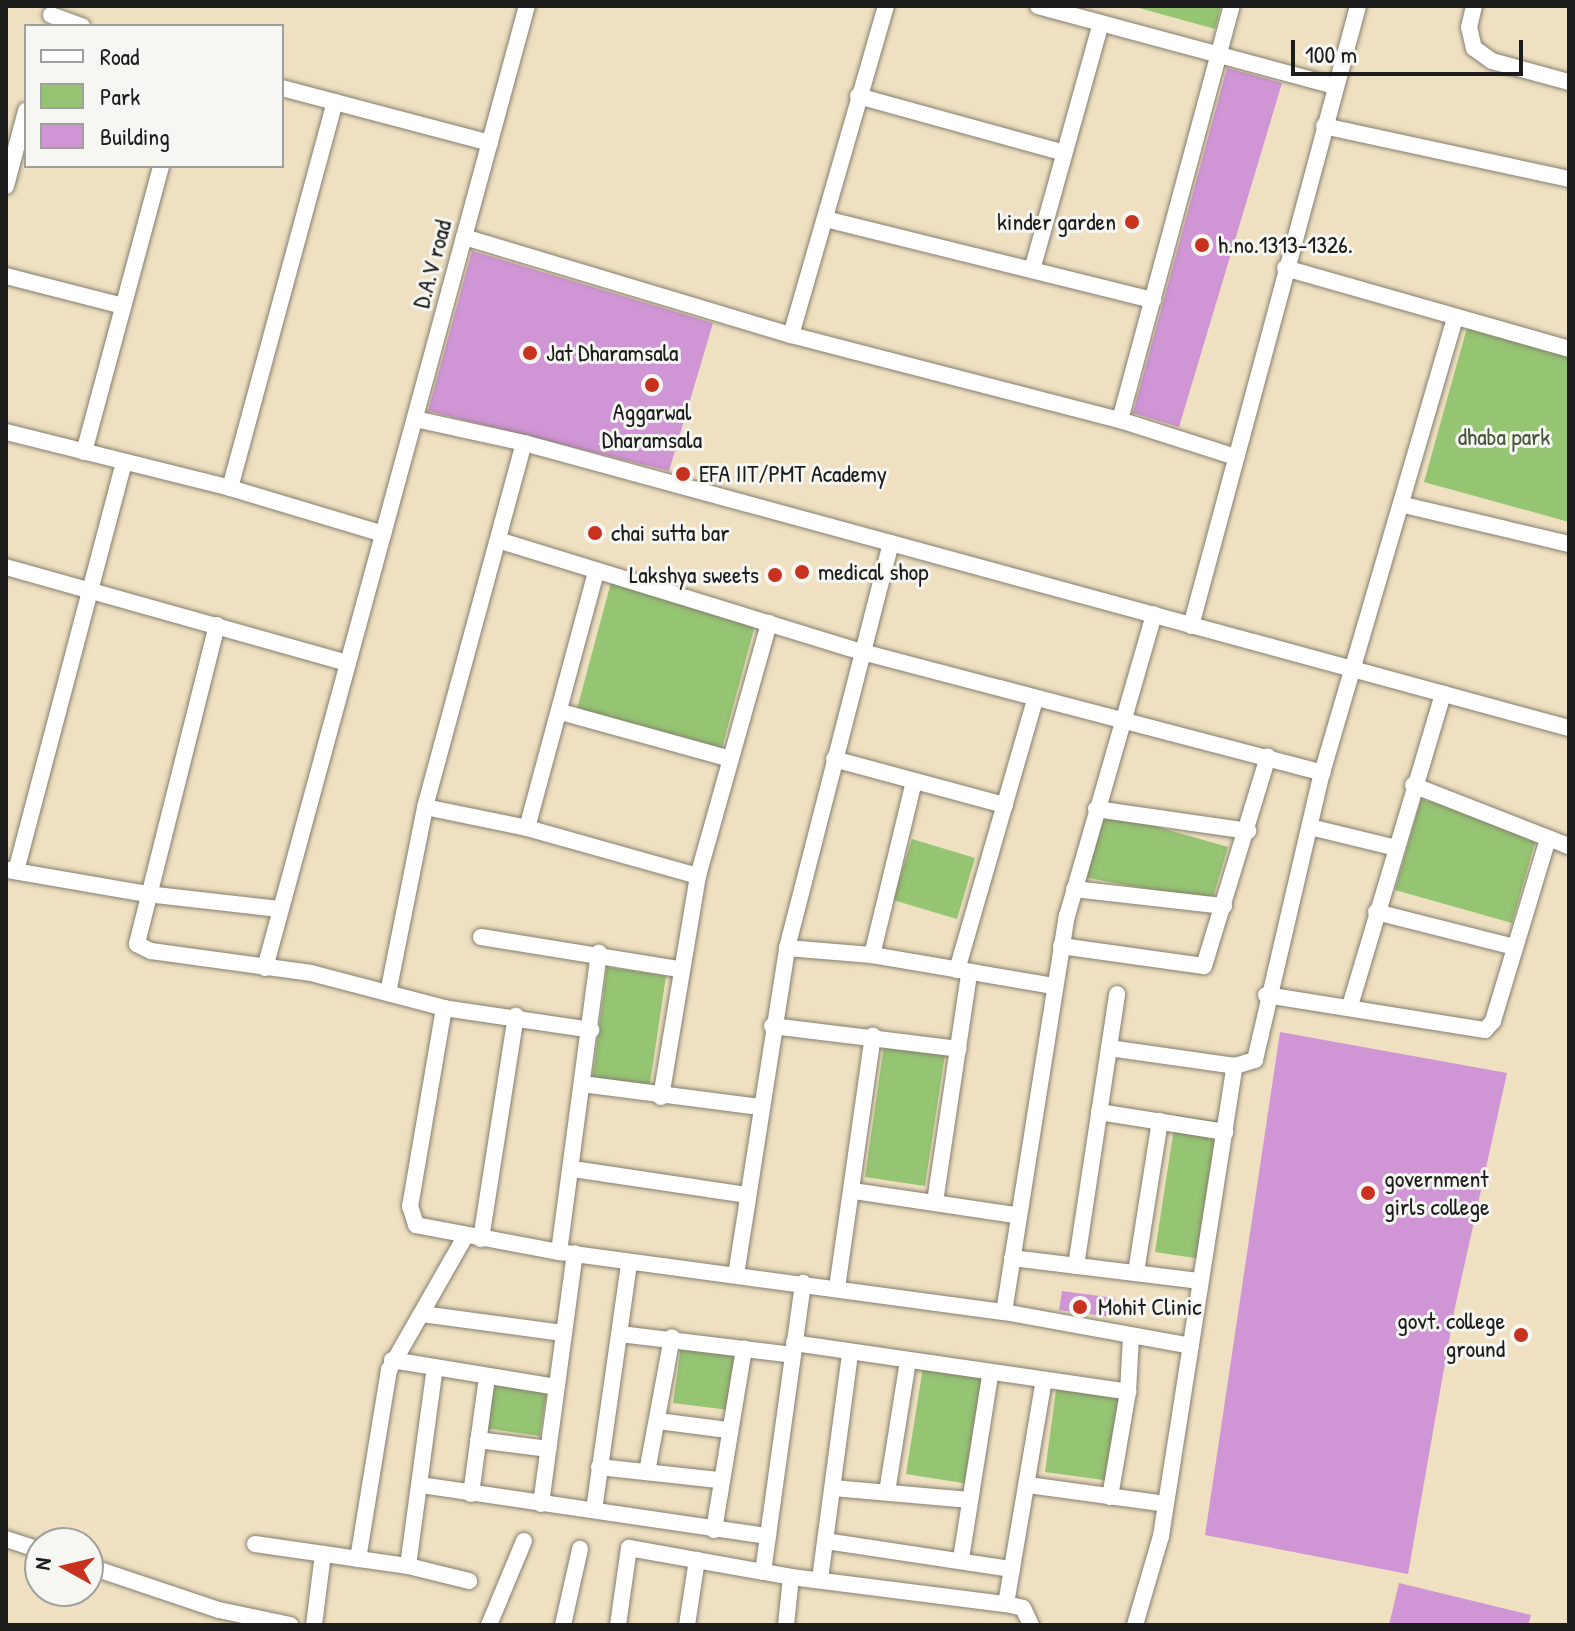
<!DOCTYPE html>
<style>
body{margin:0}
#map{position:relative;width:1575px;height:1631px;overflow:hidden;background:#eee0c1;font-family:"Patrick Hand",sans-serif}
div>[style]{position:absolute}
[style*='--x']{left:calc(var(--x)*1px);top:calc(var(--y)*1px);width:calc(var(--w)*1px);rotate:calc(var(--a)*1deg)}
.green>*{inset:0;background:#95c473}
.building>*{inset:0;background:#cf95d4}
.roads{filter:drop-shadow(0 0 2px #857e6e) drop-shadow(0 0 2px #857e6e)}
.street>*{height:16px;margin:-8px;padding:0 8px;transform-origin:8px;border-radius:8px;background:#fff}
.dots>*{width:22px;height:22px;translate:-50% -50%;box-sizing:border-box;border:4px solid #f6f6f2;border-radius:50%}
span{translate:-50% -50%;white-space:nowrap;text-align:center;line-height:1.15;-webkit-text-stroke:6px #f6f6f2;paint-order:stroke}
.poi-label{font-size:24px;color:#1c1c1c}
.right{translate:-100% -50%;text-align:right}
.left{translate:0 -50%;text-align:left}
.street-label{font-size:24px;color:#1c1c1c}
.park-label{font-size:24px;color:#46573a}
.frame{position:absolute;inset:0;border:8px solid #1c1c1c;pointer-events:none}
.legend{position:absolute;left:24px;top:24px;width:260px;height:144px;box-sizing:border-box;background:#f6f6f2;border:2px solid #9f9f9c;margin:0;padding:10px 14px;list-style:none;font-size:24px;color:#1c1c1c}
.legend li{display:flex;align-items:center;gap:16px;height:40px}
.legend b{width:40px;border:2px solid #9f9f9c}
.north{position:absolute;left:24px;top:1527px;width:80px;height:80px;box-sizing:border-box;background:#f6f6f2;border:2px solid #9f9f9c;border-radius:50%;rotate:278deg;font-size:22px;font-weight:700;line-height:32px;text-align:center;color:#1c1c1c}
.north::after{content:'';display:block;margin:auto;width:28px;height:36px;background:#c8321e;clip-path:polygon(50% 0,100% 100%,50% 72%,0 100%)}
.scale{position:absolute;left:1291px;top:40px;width:232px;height:36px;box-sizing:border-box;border:4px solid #1c1c1c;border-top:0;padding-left:10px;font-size:24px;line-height:28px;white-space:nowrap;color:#1c1c1c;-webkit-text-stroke:6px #f6f6f2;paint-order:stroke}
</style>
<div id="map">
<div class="green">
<i style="clip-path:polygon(1132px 6px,1221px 6px,1215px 29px)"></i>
<i style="clip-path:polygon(1470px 317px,1569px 345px,1569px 522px,1424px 482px)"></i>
<i style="clip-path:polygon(613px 575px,758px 614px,722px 748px,577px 709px)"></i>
<i style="clip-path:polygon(1421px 799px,1538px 832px,1512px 923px,1395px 890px)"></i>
<i style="clip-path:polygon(1102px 811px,1228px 847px,1212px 901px,1083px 877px)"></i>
<i style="clip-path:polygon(912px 839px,975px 858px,957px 919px,893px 900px)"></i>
<i style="clip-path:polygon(607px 967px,666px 976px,649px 1090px,592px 1082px)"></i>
<i style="clip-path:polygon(884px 1045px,945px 1054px,925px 1186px,865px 1177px)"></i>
<i style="clip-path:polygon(1176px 1115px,1222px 1122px,1201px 1259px,1155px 1252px)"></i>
<i style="clip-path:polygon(682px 1340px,737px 1348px,729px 1410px,673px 1403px)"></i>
<i style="clip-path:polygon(924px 1361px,986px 1371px,969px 1484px,906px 1474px)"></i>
<i style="clip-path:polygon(491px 1375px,548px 1383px,540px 1436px,484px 1428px)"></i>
<i style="clip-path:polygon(1058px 1375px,1124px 1385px,1111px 1481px,1045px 1472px)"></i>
</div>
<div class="building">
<i style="clip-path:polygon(1227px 68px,1282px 83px,1179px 427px,1133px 413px)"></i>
<i style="clip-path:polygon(472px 251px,713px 323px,669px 471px,428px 411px)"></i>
<i style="clip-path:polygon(1280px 1032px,1507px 1073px,1454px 1312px,1408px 1574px,1205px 1535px)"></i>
<i style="clip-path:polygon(1062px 1291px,1115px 1298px,1112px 1317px,1059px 1310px)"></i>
<i style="clip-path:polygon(1399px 1583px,1531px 1615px,1528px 1625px,1389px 1625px)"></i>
</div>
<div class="roads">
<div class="street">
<i style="--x:1038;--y:6;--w:308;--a:15.1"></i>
<i style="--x:1474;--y:6;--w:22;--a:103"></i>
<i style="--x:1469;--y:27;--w:22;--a:77"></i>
<i style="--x:1474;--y:48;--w:22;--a:36"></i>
<i style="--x:1492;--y:61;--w:80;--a:15.3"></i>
<i style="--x:51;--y:15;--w:33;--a:20"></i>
<i style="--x:282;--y:88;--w:215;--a:14.8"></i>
<i style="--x:858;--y:96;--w:212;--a:15.4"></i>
<i style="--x:1324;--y:126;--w:251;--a:12.2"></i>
<i style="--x:6;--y:186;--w:78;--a:-75.1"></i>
<i style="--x:825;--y:219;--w:338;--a:13.9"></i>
<i style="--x:464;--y:237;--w:341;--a:16.7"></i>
<i style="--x:791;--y:335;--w:340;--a:14.5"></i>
<i style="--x:1120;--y:420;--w:122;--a:17.7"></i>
<i style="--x:1285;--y:268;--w:295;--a:15.9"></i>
<i style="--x:1032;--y:270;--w:256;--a:-74.4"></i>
<i style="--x:6;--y:276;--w:121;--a:14.4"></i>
<i style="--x:791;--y:335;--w:342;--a:-73.9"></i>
<i style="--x:415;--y:419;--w:112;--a:12.4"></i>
<i style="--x:524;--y:443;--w:1083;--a:15.26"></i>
<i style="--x:1120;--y:420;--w:429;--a:-74.9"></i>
<i style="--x:6;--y:432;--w:231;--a:14"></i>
<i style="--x:230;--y:488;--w:160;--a:16.7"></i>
<i style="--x:84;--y:452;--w:296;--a:-74.9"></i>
<i style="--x:230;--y:488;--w:400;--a:-74.8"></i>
<i style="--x:1404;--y:505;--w:170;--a:13.3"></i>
<i style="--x:501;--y:541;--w:382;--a:17.1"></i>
<i style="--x:866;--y:653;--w:472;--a:14.7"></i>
<i style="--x:6;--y:567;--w:354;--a:15.7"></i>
<i style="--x:217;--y:625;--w:329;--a:104.1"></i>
<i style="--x:137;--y:944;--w:16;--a:27"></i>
<i style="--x:151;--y:951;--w:162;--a:7.8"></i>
<i style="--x:311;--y:973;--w:138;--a:14.7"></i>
<i style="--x:444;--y:1008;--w:149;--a:8.5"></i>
<i style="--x:1191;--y:626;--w:642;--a:-74.92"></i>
<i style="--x:561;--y:712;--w:176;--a:15.5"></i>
<i style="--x:834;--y:759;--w:177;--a:15.1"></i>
<i style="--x:1413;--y:785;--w:168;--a:21.4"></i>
<i style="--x:425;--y:807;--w:104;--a:11.6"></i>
<i style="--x:527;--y:828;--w:178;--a:15.7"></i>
<i style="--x:1096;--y:809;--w:154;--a:8.2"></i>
<i style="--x:1310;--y:827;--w:89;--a:13.7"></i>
<i style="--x:527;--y:828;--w:265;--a:-74.9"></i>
<i style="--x:8;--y:870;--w:141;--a:9.8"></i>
<i style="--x:147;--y:894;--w:133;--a:6.5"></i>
<i style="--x:16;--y:871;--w:422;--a:-75.2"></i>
<i style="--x:1074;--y:889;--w:151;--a:6.5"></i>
<i style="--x:1376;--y:912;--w:142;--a:14.2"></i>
<i style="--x:481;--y:937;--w:201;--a:9.2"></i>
<i style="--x:1061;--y:946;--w:144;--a:8"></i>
<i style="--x:1204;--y:966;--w:219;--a:-73"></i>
<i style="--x:787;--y:948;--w:85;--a:4.7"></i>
<i style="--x:872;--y:955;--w:184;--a:9.7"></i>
<i style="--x:872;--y:955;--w:179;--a:-76.4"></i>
<i style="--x:265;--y:968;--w:997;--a:-74.77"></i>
<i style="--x:957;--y:970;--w:282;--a:-73.9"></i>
<i style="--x:388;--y:993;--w:190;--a:-78.7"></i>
<i style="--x:425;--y:807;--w:377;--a:-74.8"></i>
<i style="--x:1266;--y:995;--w:222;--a:9.1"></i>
<i style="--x:1485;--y:1030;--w:12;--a:-48"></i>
<i style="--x:1493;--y:1021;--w:190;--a:-73.2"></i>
<i style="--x:1350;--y:1006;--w:326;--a:-73.4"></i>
<i style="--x:444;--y:1008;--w:201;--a:99.7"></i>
<i style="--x:410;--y:1206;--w:20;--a:72"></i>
<i style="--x:416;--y:1225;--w:146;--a:10.7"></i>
<i style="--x:559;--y:1252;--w:449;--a:7.7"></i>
<i style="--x:1004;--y:1312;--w:190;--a:10.3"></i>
<i style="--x:772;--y:1026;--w:188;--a:7"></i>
<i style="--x:1109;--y:1048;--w:127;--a:8.1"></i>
<i style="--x:1235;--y:1066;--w:21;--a:-17"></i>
<i style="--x:1255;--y:1060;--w:295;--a:-76.9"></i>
<i style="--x:1322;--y:773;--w:473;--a:-73.7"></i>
<i style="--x:582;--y:1084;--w:179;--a:7.4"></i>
<i style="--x:661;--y:1097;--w:224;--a:-80.5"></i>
<i style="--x:698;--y:876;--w:263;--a:-74.3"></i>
<i style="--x:1099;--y:1112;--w:128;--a:9"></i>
<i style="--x:573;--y:1169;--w:175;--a:8.5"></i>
<i style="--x:854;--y:1191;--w:163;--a:8.5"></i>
<i style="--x:935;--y:1202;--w:230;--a:-81.5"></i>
<i style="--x:481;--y:1239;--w:226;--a:-81.1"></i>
<i style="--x:559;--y:1252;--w:302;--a:-82.4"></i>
<i style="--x:1012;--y:1258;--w:188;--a:7"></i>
<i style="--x:1076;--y:1266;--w:275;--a:-81.4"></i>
<i style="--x:1136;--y:1272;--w:153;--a:-81"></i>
<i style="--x:736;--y:1275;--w:331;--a:-81.1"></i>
<i style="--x:787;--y:948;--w:418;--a:-75.6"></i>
<i style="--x:837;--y:1288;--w:255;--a:-81.9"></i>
<i style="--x:1004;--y:1312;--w:401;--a:-81"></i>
<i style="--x:1067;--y:916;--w:314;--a:-73.9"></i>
<i style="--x:422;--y:1314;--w:142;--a:7.7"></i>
<i style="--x:620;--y:1334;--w:174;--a:6.9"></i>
<i style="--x:794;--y:1343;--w:338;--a:8.3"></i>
<i style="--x:392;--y:1360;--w:166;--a:9.3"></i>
<i style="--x:658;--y:1421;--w:70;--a:7.4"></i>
<i style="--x:478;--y:1440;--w:71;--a:7.3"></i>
<i style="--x:599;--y:1467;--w:120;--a:6.2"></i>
<i style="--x:647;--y:1472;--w:137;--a:-79.5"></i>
<i style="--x:421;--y:1485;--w:351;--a:8.4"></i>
<i style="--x:1028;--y:1485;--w:139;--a:7.8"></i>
<i style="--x:833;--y:1488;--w:137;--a:5"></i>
<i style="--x:887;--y:1492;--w:133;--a:-80.9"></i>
<i style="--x:471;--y:1494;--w:118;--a:-82.2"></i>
<i style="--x:1110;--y:1497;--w:107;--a:-80.3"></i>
<i style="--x:1128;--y:1392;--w:55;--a:-86.9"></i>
<i style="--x:541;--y:1504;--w:253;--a:-82.3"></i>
<i style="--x:594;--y:1510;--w:249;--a:-81.9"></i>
<i style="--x:714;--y:1530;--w:184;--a:-80.6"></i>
<i style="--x:6;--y:1539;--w:36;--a:18"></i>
<i style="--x:826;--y:1541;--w:188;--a:8.6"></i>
<i style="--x:255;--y:1544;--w:155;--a:8.2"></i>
<i style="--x:408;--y:1566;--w:63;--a:13.8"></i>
<i style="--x:358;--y:1559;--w:192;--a:-80.7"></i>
<i style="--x:389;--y:1370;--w:153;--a:-60.3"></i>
<i style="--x:961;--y:1559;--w:186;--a:-81"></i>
<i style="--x:88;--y:1566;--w:138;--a:18.6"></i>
<i style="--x:219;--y:1610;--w:73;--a:11.9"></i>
<i style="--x:408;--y:1566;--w:201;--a:-82.3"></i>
<i style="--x:763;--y:1572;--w:292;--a:-82.1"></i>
<i style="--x:820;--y:1579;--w:228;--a:-82.4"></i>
<i style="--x:1006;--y:1604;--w:227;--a:-80.4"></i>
<i style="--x:314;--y:1625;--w:72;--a:-82.8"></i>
<i style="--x:489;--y:1625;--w:91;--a:-67.4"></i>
<i style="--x:563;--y:1625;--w:78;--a:-77.4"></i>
<i style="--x:618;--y:1625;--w:78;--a:-81.9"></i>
<i style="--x:629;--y:1548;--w:165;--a:10.1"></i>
<i style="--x:791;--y:1577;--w:217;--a:7.2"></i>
<i style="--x:1006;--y:1604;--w:17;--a:13"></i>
<i style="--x:1023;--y:1608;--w:19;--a:65"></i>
<i style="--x:687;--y:1625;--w:66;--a:-81.3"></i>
<i style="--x:786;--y:1625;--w:48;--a:-84.1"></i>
<i style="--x:1135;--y:1625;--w:93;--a:-73.7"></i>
<i style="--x:1161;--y:1536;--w:476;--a:-81.1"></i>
</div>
</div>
<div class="dots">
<i style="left:1132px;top:222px;background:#c8321e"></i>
<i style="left:1202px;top:245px;background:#c8321e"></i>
<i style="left:530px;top:353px;background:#c8321e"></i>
<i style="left:652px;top:385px;background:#c8321e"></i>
<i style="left:683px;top:474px;background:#c8321e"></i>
<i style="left:595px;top:533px;background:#c8321e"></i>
<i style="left:802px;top:572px;background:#c8321e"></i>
<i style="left:775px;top:575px;background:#c8321e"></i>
<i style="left:1368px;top:1193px;background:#c8321e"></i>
<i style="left:1080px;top:1307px;background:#c8321e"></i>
<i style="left:1521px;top:1335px;background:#c8321e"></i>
</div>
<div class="poi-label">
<span class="right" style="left:1116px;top:222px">kinder garden</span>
<span class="left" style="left:1218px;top:245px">h.no.1313-1326.</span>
<span class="left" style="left:546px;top:353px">Jat Dharamsala</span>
<span style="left:652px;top:426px">Aggarwal<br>Dharamsala</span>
<span class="left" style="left:699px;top:474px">EFA IIT/PMT Academy</span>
<span class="left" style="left:611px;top:533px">chai sutta bar</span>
<span class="left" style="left:818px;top:572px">medical shop</span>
<span class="right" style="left:759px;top:575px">Lakshya sweets</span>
<span class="left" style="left:1384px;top:1193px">government<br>girls college</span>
<span class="left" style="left:1098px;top:1307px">Mohit Clinic</span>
<span class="right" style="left:1505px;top:1335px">govt. college<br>ground</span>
</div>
<div class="street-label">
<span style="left:432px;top:264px;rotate:-75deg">D.A.V road</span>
</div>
<div class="park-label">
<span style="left:1504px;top:437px">dhaba park</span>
</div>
<div class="frame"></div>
<ul class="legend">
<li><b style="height:10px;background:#fff"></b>Road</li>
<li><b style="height:22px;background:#95c473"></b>Park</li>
<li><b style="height:22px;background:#cf95d4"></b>Building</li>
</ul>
<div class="north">N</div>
<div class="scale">100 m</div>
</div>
